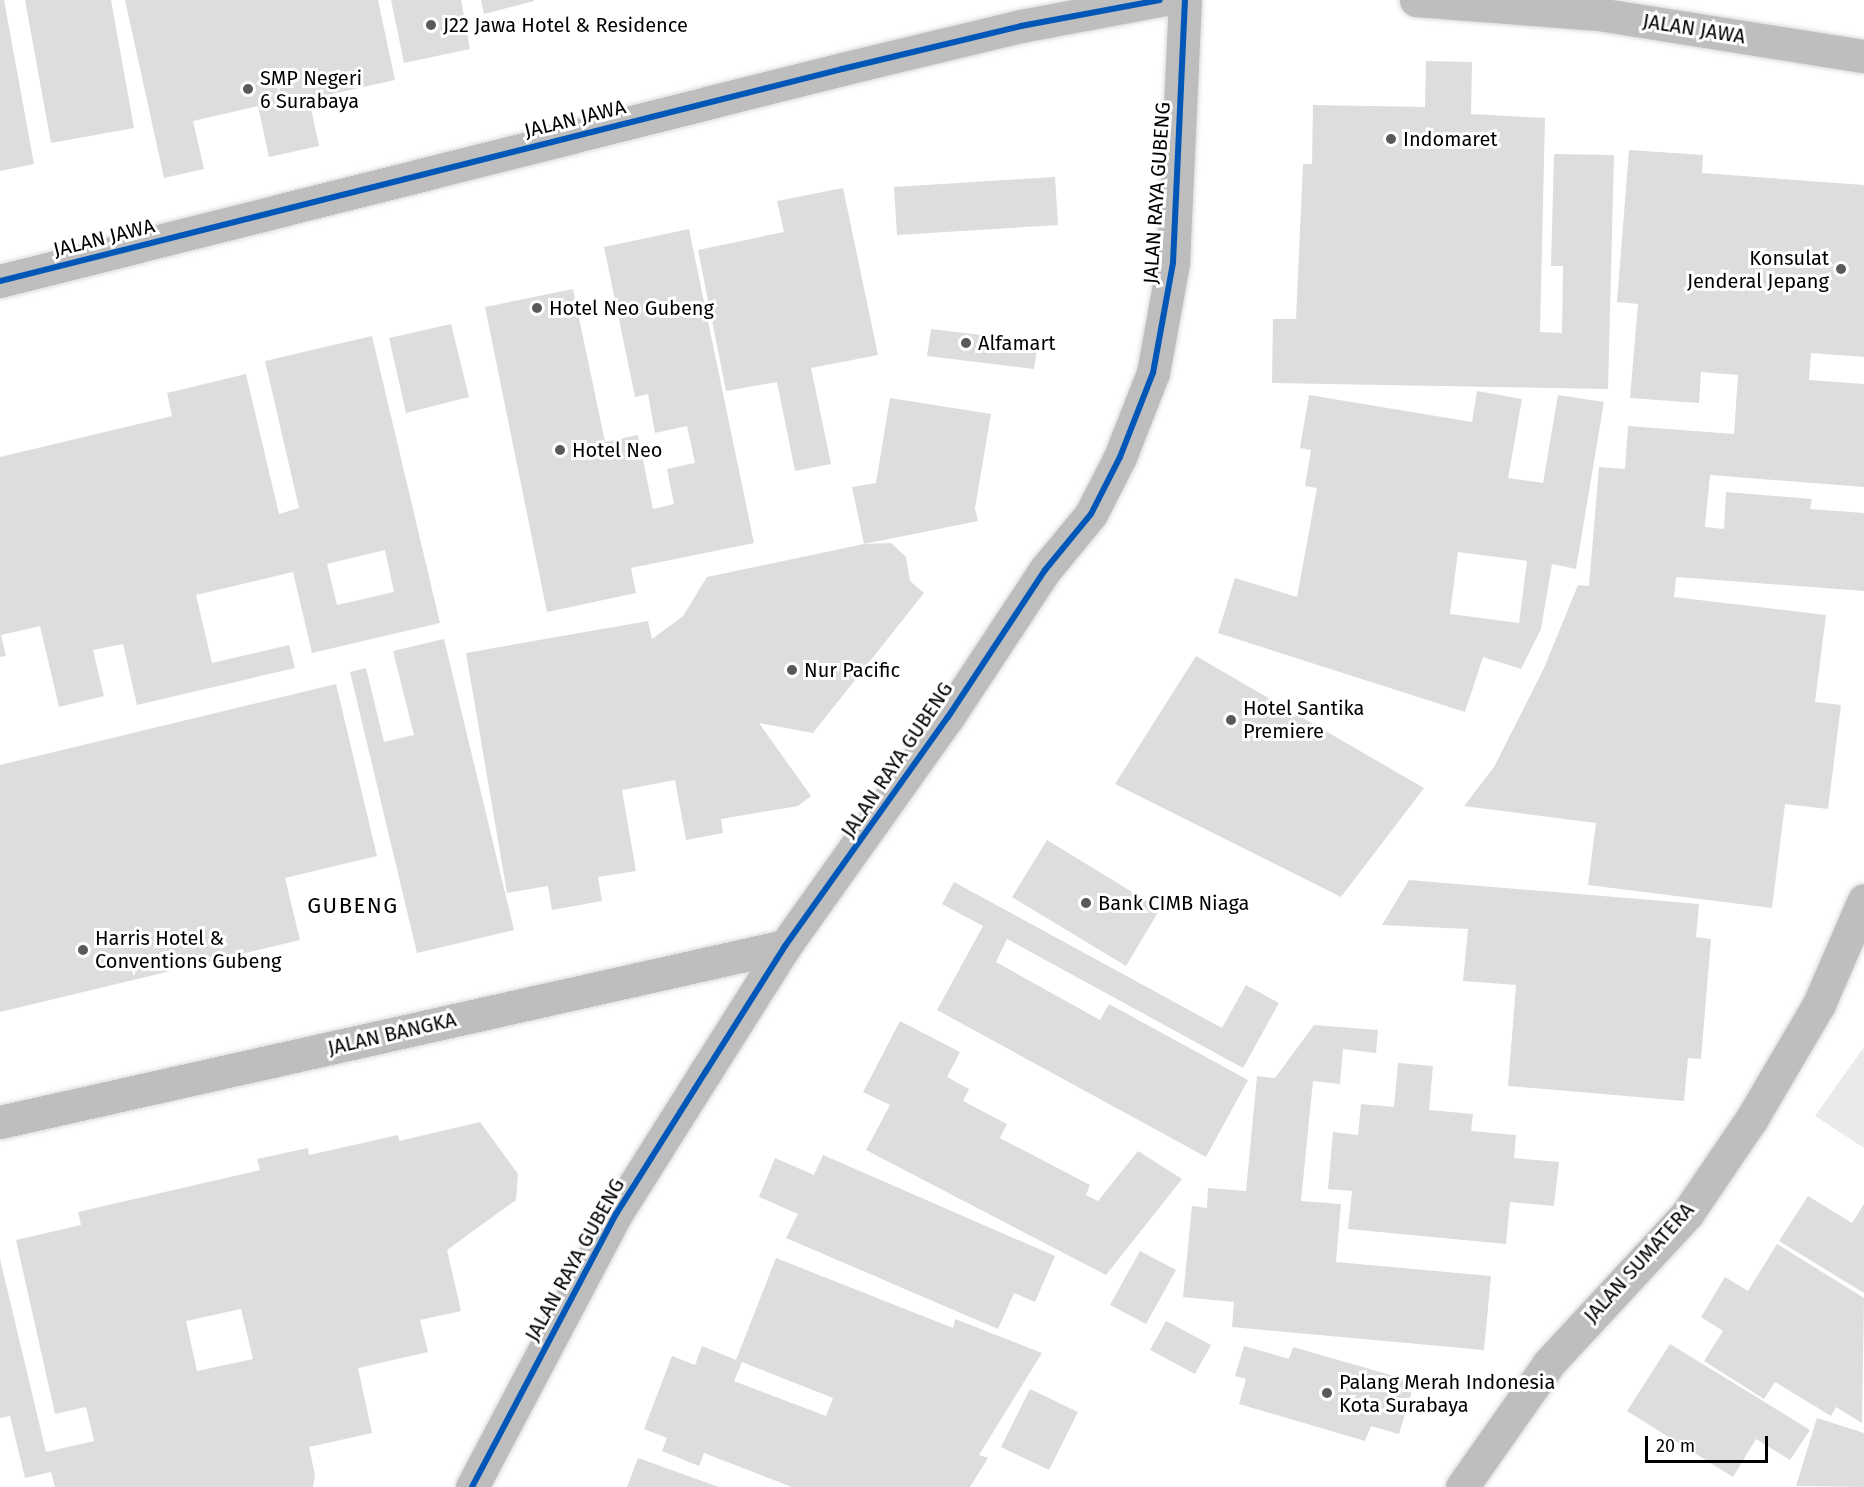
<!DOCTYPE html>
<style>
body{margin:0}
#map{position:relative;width:1864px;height:1487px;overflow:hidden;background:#fff;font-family:"Fira Sans",sans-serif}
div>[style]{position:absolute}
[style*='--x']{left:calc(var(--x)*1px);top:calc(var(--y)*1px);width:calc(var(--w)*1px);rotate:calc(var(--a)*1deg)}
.green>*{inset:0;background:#eaeaea}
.building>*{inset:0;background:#ddd}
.roads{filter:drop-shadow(0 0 2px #dbdbdb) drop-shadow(0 0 2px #dbdbdb)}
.minor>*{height:33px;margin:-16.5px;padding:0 16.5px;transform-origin:16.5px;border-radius:16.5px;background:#bebebe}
.tertiary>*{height:33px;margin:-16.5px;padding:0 16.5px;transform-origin:16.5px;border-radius:16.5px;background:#bebebe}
.trunk>*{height:33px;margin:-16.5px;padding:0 16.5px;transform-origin:16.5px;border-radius:16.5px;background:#bdbdbd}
.cycleway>*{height:6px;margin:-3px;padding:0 3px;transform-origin:3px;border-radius:3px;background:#0057b8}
.dots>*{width:16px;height:16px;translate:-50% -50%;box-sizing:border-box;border:3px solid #fff;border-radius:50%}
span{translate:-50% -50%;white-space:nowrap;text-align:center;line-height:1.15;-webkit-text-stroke:6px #fff;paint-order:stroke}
.poi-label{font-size:20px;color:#000}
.left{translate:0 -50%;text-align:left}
.right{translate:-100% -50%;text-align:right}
.street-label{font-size:20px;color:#000}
.quarter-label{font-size:22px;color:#000;letter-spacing:1.5px}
.scale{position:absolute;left:1645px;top:1436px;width:123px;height:27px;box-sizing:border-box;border:3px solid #000;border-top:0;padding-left:8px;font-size:18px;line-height:21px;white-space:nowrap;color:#000;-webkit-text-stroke:4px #fff;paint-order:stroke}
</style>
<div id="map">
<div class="green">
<i style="clip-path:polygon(1864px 1047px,1864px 1148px,1815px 1116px)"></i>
</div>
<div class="building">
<i style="clip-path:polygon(0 0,4px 0,34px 164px,0 171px)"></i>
<i style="clip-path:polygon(25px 0,111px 0,134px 128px,51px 143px)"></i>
<i style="clip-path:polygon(125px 0,378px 0,395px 80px,309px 99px,319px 146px,269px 157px,258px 106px,193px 121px,204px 169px,164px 178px)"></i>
<i style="clip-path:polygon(391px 0,461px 0,470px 49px,404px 63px)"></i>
<i style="clip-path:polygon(481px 0,534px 0,534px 1px,484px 14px)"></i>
<i style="clip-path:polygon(1426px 61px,1472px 62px,1471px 114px,1545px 118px,1540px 332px,1562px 333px,1563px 266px,1551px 266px,1554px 154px,1614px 155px,1608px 389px,1272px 383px,1273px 319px,1296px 319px,1303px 164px,1312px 164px,1313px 105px,1425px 107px)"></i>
<i style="clip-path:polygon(1629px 150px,1703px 155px,1702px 173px,1864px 185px,1864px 357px,1811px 353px,1809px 380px,1864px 384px,1864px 487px,1710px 475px,1705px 527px,1724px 529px,1726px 492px,1812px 499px,1810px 509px,1864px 513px,1864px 591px,1676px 577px,1674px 597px,1826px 615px,1815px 702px,1841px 705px,1828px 809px,1785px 804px,1772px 908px,1588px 885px,1596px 823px,1464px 806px,1494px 767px,1544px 668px,1578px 585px,1589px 586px,1599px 467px,1625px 469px,1628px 426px,1734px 434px,1738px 375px,1701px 372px,1699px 403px,1630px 398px,1638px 304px,1617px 302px)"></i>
<i style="clip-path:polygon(1055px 177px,1058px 225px,897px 235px,894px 187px)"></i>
<i style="clip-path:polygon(843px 188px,878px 355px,811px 368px,831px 464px,795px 471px,777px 382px,726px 391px,698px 250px,784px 232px,777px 201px)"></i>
<i style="clip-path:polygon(689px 229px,754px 543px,631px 568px,636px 593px,547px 612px,485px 307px,573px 289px,605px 442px,638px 435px,653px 509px,674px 504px,667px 469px,695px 463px,687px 426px,655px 433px,648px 394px,635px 397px,604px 247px)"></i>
<i style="clip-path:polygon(451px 324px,469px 397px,406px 413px,389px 338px)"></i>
<i style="clip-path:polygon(931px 329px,1038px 342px,1034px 369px,927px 356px)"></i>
<i style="clip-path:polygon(evenodd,372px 336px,440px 623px,312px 653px,293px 572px,196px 595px,212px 663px,289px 645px,295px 668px,137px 705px,123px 644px,93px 650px,104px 696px,59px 707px,40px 626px,1px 635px,6px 656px,0 657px,0 457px,172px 416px,167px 393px,246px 374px,279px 514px,299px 508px,265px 361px,372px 336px,385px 550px,394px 592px,337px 605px,327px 564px,385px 550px)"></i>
<i style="clip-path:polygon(evenodd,1477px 391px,1522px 399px,1508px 478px,1543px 483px,1558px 395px,1604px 402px,1576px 569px,1552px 564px,1541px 629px,1521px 669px,1483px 657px,1465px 712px,1218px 633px,1235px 578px,1297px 597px,1317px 488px,1305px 486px,1311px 450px,1300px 448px,1309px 395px,1472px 422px,1477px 391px,1458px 552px,1527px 561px,1519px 623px,1450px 614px,1458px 552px)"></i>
<i style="clip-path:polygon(890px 398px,991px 414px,975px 508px,978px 521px,864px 544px,852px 487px,876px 483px)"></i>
<i style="clip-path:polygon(891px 543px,906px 557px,910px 581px,924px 593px,813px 733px,759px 723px,811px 796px,798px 806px,721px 819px,723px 833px,686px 840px,675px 780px,622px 790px,636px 871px,598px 877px,602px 901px,552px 910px,548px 886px,507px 893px,466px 653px,648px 621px,652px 639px,683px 616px,707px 577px,864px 544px)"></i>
<i style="clip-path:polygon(444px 639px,514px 930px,417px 953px,350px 672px,366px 668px,384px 742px,414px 735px,393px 651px)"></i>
<i style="clip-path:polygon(1196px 656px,1424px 788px,1341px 897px,1115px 784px)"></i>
<i style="clip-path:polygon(336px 684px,377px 856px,285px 878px,300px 940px,0 1012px,0 765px)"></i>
<i style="clip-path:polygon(1047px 840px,1160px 909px,1126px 966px,1012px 897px)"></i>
<i style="clip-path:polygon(1409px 880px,1699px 904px,1696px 937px,1711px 939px,1701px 1059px,1688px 1058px,1684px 1101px,1508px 1086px,1516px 985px,1463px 981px,1468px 929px,1382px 925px)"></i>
<i style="clip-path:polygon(954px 882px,1222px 1028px,1246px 985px,1279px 1003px,1243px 1068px,1007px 939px,996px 962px,1100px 1020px,1109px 1004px,1248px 1080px,1206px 1157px,937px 1010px,983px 926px,942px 904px)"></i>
<i style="clip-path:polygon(900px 1021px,960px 1052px,947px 1077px,969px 1089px,963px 1101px,1007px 1124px,1000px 1138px,1090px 1185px,1086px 1195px,1098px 1201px,1138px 1151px,1182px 1179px,1106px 1275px,866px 1150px,890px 1105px,863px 1092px)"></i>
<i style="clip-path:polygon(1314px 1025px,1378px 1030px,1376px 1053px,1343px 1049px,1340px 1084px,1313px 1081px,1301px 1201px,1341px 1204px,1336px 1262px,1491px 1276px,1484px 1350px,1232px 1327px,1234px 1302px,1183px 1297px,1192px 1206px,1207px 1208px,1208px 1188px,1246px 1191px,1257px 1076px,1275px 1078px)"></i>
<i style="clip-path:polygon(1398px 1063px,1433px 1066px,1429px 1110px,1473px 1114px,1471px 1131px,1516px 1135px,1514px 1158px,1559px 1162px,1554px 1206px,1510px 1202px,1506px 1244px,1348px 1229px,1352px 1191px,1328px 1189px,1333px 1132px,1358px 1135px,1361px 1104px,1394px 1107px)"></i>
<i style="clip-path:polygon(evenodd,480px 1122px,518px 1174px,516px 1200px,447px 1250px,461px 1311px,420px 1320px,428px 1352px,358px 1368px,372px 1433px,309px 1447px,315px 1475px,313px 1487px,55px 1487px,51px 1472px,25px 1478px,10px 1416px,0 1418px,0 1259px,46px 1452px,94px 1441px,86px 1407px,55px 1414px,16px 1240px,81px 1225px,78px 1212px,260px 1170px,257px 1159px,308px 1148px,309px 1155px,398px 1135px,399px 1141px,480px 1122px,241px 1309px,253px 1359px,197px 1371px,186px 1321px,241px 1309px)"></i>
<i style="clip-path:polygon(823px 1155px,1055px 1256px,1035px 1302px,1014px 1293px,998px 1329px,786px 1238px,798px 1214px,759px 1197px,775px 1158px,814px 1175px)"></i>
<i style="clip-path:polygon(1808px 1196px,1852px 1223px,1864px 1204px,1864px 1293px,1779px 1241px)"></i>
<i style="clip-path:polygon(1777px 1244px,1864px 1298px,1862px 1423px,1836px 1407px,1831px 1416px,1775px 1382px,1764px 1399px,1704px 1361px,1723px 1331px,1701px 1317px,1725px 1277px,1748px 1291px)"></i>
<i style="clip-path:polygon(1140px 1251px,1176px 1270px,1146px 1324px,1110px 1305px)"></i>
<i style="clip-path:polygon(evenodd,776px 1258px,953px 1328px,955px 1319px,1042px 1353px,979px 1455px,988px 1458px,970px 1487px,792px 1487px,704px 1453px,699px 1466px,662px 1451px,667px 1438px,644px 1429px,672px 1356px,695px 1365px,702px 1346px,736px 1360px,776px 1258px,742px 1362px,833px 1398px,826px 1416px,734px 1381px,742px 1362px)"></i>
<i style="clip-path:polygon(1166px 1321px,1211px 1345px,1195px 1374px,1150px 1350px)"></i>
<i style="clip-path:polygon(1670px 1344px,1810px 1430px,1790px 1460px,1756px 1439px,1733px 1477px,1627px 1411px)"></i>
<i style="clip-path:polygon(1244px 1346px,1289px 1359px,1293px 1347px,1415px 1382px,1399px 1434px,1371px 1426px,1365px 1441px,1239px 1404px,1246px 1379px,1235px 1376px)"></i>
<i style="clip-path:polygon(1030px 1389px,1078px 1412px,1049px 1470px,1001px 1447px)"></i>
<i style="clip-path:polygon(1817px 1418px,1864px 1433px,1864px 1487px,1796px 1486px)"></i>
<i style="clip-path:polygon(638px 1458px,719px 1487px,627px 1487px)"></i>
</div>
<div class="roads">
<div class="minor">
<i style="--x:1416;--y:0;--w:183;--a:4.4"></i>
<i style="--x:1598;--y:14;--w:269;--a:9"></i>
<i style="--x:0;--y:281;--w:868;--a:-14.13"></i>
<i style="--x:842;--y:69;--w:184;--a:-13.5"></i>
<i style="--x:1021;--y:26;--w:141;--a:-10.6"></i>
<i style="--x:0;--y:1122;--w:804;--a:-12.64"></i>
</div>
<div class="tertiary">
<i style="--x:1462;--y:1487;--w:151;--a:-54.9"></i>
<i style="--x:1549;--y:1363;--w:203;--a:-47.2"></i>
<i style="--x:1687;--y:1214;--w:114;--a:-55.8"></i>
<i style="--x:1751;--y:1120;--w:134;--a:-59.6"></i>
<i style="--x:1819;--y:1004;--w:113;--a:-66.6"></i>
</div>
<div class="trunk">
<i style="--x:472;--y:1487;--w:309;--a:-62.2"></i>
<i style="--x:616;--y:1214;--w:169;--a:-57.8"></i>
<i style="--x:706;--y:1071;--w:148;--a:-57.7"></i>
<i style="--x:785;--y:946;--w:281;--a:-54.6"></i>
<i style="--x:948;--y:717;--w:176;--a:-56.6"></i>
<i style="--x:1045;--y:570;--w:72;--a:-50.6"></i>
<i style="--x:1091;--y:514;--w:64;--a:-63"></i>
<i style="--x:1120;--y:457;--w:90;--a:-68.6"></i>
<i style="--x:1153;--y:373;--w:112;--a:-79.7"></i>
<i style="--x:1173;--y:263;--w:263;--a:-87.4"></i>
</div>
</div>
<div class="cycleway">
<i style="--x:0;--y:281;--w:868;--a:-14.13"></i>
<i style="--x:842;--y:69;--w:184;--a:-13.5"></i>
<i style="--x:1021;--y:26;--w:141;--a:-10.6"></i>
<i style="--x:472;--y:1487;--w:309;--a:-62.2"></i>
<i style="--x:616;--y:1214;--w:169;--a:-57.8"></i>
<i style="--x:706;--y:1071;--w:148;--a:-57.7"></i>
<i style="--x:785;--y:946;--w:281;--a:-54.6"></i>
<i style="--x:948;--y:717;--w:176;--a:-56.6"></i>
<i style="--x:1045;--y:570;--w:72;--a:-50.6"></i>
<i style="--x:1091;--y:514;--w:64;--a:-63"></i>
<i style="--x:1120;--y:457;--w:90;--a:-68.6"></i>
<i style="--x:1153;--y:373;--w:112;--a:-79.7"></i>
<i style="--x:1173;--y:263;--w:263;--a:-87.4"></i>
</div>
<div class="dots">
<i style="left:431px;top:25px;background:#595959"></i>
<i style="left:248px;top:89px;background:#595959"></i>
<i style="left:1391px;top:139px;background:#595959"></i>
<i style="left:1841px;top:269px;background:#595959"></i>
<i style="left:537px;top:308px;background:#595959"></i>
<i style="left:966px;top:343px;background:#595959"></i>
<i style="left:560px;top:450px;background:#595959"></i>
<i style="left:792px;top:670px;background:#595959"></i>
<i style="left:1231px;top:720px;background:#595959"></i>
<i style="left:1086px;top:903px;background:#595959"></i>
<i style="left:83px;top:950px;background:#595959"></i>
<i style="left:1327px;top:1393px;background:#595959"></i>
</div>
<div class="poi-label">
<span class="left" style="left:443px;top:25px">J22 Jawa Hotel &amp; Residence</span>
<span class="left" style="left:260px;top:90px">SMP Negeri<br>6 Surabaya</span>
<span class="left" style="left:1403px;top:139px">Indomaret</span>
<span class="right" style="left:1829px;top:270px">Konsulat<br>Jenderal Jepang</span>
<span class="left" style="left:549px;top:308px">Hotel Neo Gubeng</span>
<span class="left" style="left:978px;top:343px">Alfamart</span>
<span class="left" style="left:572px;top:450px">Hotel Neo</span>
<span class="left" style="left:804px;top:670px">Nur Pacific</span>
<span class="left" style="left:1243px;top:720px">Hotel Santika<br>Premiere</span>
<span class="left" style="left:1098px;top:903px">Bank CIMB Niaga</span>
<span class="left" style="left:95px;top:950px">Harris Hotel &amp;<br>Conventions Gubeng</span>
<span class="left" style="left:1339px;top:1394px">Palang Merah Indonesia<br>Kota Surabaya</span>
</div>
<div class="street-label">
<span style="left:1694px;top:29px;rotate:9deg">JALAN JAWA</span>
<span style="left:575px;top:119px;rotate:-14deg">JALAN JAWA</span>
<span style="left:1157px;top:193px;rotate:-86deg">JALAN RAYA GUBENG</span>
<span style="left:104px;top:238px;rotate:-14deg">JALAN JAWA</span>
<span style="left:897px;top:760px;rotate:-56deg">JALAN RAYA GUBENG</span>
<span style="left:392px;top:1034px;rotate:-13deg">JALAN BANGKA</span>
<span style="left:575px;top:1260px;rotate:-61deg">JALAN RAYA GUBENG</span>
<span style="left:1639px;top:1263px;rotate:-48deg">JALAN SUMATERA</span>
</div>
<div class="quarter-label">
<span style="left:353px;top:906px">GUBENG</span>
</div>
<div class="scale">20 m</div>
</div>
